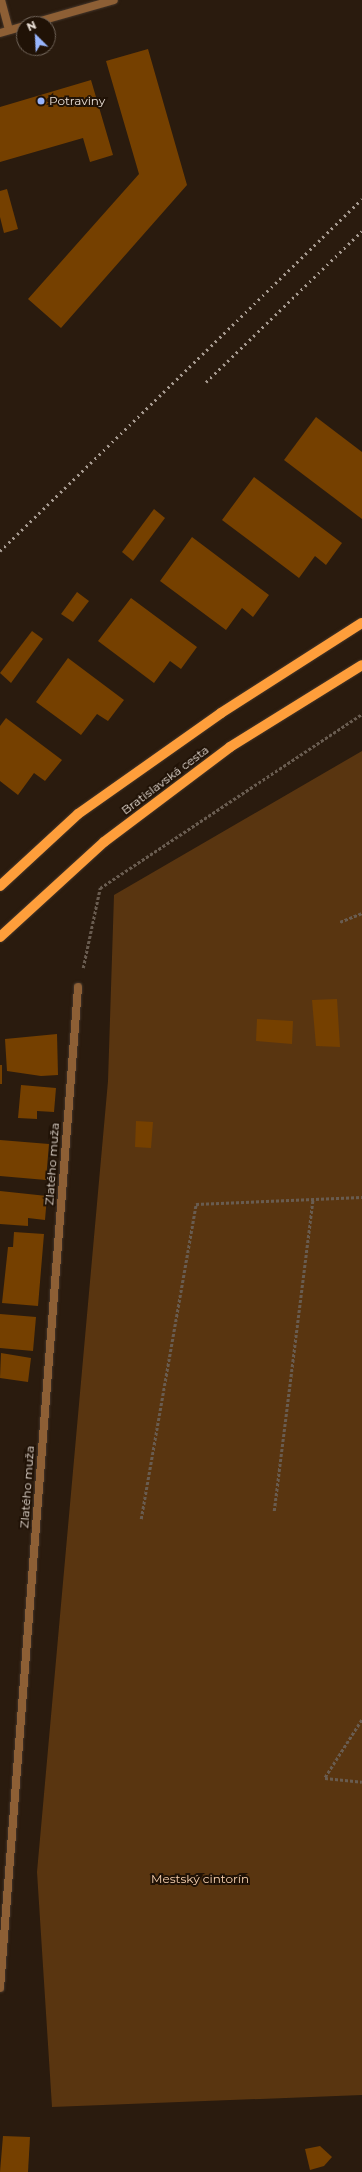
<!DOCTYPE html>
<meta charset="utf-8">
<style>
body{margin:0}
#map{position:relative;width:362px;height:2172px;overflow:hidden;background:#2a1b0e;font-family:Montserrat,sans-serif}
div>[style]{position:absolute}
[style*='--x']{left:calc(var(--x)*1px);top:calc(var(--y)*1px);width:calc(var(--w)*1px);rotate:calc(var(--a)*1deg)}
.green>*{inset:0;background:#593510}
.building>*{inset:0;background:#754000}
.path>*{height:2.5px;margin-top:-1.25px;transform-origin:0;background:repeating-linear-gradient(90deg,#695c50 0 3px,transparent 0 5px)}
.roads{filter:drop-shadow(0 0 1px #45362a) drop-shadow(0 0 1px #45362a)}
.street>*{height:8px;margin:-4px;padding:0 4px;transform-origin:4px;border-radius:4px;background:#8d5f35}
.primary>*{height:10px;margin:-5px;padding:0 5px;transform-origin:5px;border-radius:5px;background:#fe9e3b}
.rail>*{height:3px;margin-top:-1.5px;transform-origin:0;background:repeating-linear-gradient(90deg,#a79b91 0 2px,transparent 0 6px)}
.dots>*{width:11px;height:11px;translate:-50% -50%;box-sizing:border-box;border:2px solid #201206;border-radius:50%}
span{translate:-50% -50%;white-space:nowrap;text-align:center;line-height:1.15;-webkit-text-stroke:4px #201206;paint-order:stroke}
.poi-label{font-size:12px;color:#e9dfd6}
.left{translate:0 -50%;text-align:left}
.street-label{font-size:12px;color:#e9dfd6}
.park-label{font-size:12px;color:#f7d0af}
.north{position:absolute;left:16px;top:16px;width:40px;height:40px;box-sizing:border-box;background:#201206;border:1px solid #706459;border-radius:50%;rotate:336deg;font-size:11px;font-weight:700;line-height:16px;text-align:center;color:#e9dfd6}
.north::after{content:'';display:block;margin:auto;width:14px;height:18px;background:#98b5fd;clip-path:polygon(50% 0,100% 100%,50% 72%,0 100%)}
</style>
<div id="map">
<div class="green">
<i style="clip-path:polygon(362px 751px,362px 2095px,52px 2107px,37px 1872px,108px 1081px,114px 895px)"></i>
</div>
<div class="building">
<i style="clip-path:polygon(148px 49px,187px 185px,61px 328px,28px 299px,139px 174px,106px 61px)"></i>
<i style="clip-path:polygon(91px 80px,113px 155px,90px 162px,83px 138px,0 162px,0 107px)"></i>
<i style="clip-path:polygon(7px 189px,18px 229px,4px 233px,0 217px,0 191px)"></i>
<i style="clip-path:polygon(316px 417px,362px 452px,362px 519px,284px 460px)"></i>
<i style="clip-path:polygon(254px 477px,342px 543px,326px 565px,315px 556px,299px 578px,222px 520px)"></i>
<i style="clip-path:polygon(154px 509px,165px 518px,133px 561px,122px 552px)"></i>
<i style="clip-path:polygon(192px 537px,269px 595px,253px 617px,242px 608px,226px 630px,160px 581px)"></i>
<i style="clip-path:polygon(77px 592px,89px 601px,73px 622px,61px 614px)"></i>
<i style="clip-path:polygon(131px 598px,197px 647px,181px 669px,170px 661px,154px 683px,98px 641px)"></i>
<i style="clip-path:polygon(32px 631px,43px 639px,11px 683px,0 673px)"></i>
<i style="clip-path:polygon(68px 658px,124px 700px,108px 721px,97px 714px,81px 735px,36px 702px)"></i>
<i style="clip-path:polygon(6px 718px,62px 760px,45px 781px,34px 773px,18px 795px,0 781px,0 726px)"></i>
<i style="clip-path:polygon(337px 999px,340px 1047px,316px 1046px,312px 1000px)"></i>
<i style="clip-path:polygon(257px 1019px,293px 1021px,292px 1044px,256px 1041px)"></i>
<i style="clip-path:polygon(57px 1034px,58px 1075px,41px 1076px,7px 1071px,5px 1039px)"></i>
<i style="clip-path:polygon(0 1065px,2px 1065px,2px 1084px,0 1084px)"></i>
<i style="clip-path:polygon(21px 1085px,56px 1088px,54px 1112px,37px 1111px,37px 1119px,18px 1118px)"></i>
<i style="clip-path:polygon(136px 1121px,153px 1122px,151px 1148px,135px 1147px)"></i>
<i style="clip-path:polygon(0 1140px,49px 1144px,46px 1180px,0 1176px)"></i>
<i style="clip-path:polygon(0 1191px,47px 1196px,45px 1220px,28px 1218px,28px 1226px,0 1224px)"></i>
<i style="clip-path:polygon(14px 1232px,44px 1234px,38px 1306px,2px 1303px,8px 1247px,13px 1247px)"></i>
<i style="clip-path:polygon(0 1314px,36px 1317px,33px 1351px,0 1348px)"></i>
<i style="clip-path:polygon(1px 1353px,31px 1358px,28px 1382px,0 1378px)"></i>
<i style="clip-path:polygon(3px 2136px,30px 2137px,28px 2172px,0 2172px)"></i>
<i style="clip-path:polygon(320px 2146px,332px 2157px,324px 2166px,310px 2170px,305px 2149px)"></i>
</div>
<div class="path">
<i style="--x:340;--y:922;--w:24;--a:-22"></i>
<i style="--x:83;--y:968;--w:82;--a:-78"></i>
<i style="--x:100;--y:888;--w:315;--a:-33.6"></i>
<i style="--x:274;--y:1511;--w:314;--a:-82.9"></i>
<i style="--x:141;--y:1519;--w:320;--a:-80.1"></i>
<i style="--x:196;--y:1204;--w:166;--a:-2.4"></i>
<i style="--x:362;--y:1720;--w:69;--a:122.5"></i>
<i style="--x:325;--y:1778;--w:37;--a:6"></i>
</div>
<div class="roads">
<div class="street">
<i style="--x:1;--y:0;--w:31;--a:75"></i>
<i style="--x:30;--y:24;--w:87;--a:-15.9"></i>
<i style="--x:0;--y:33;--w:25;--a:-16"></i>
<i style="--x:0;--y:1988;--w:1004;--a:-85.54"></i>
</div>
<div class="primary">
<i style="--x:0;--y:886;--w:106;--a:-42.7"></i>
<i style="--x:78;--y:814;--w:175;--a:-35.2"></i>
<i style="--x:221;--y:713;--w:167;--a:-32.6"></i>
<i style="--x:0;--y:937;--w:141;--a:-42.4"></i>
<i style="--x:104;--y:842;--w:158;--a:-37"></i>
<i style="--x:230;--y:747;--w:155;--a:-31.8"></i>
</div>
</div>
<div class="rail">
<i style="--x:206;--y:382;--w:217;--a:-44.1"></i>
<i style="--x:0;--y:551;--w:505;--a:-44.2"></i>
</div>
<div class="dots">
<i style="left:41px;top:101px;background:#98b5fd"></i>
</div>
<div class="poi-label">
<span class="left" style="left:49px;top:101px">Potraviny</span>
</div>
<div class="street-label">
<span style="left:165px;top:780px;rotate:-37deg">Bratislavská cesta</span>
<span style="left:52px;top:1164px;rotate:-86deg">Zlatého muža</span>
<span style="left:27px;top:1487px;rotate:-86deg">Zlatého muža</span>
</div>
<div class="park-label">
<span style="left:200px;top:1879px">Mestský cintorín</span>
</div>
<div class="north">N</div>
</div>
